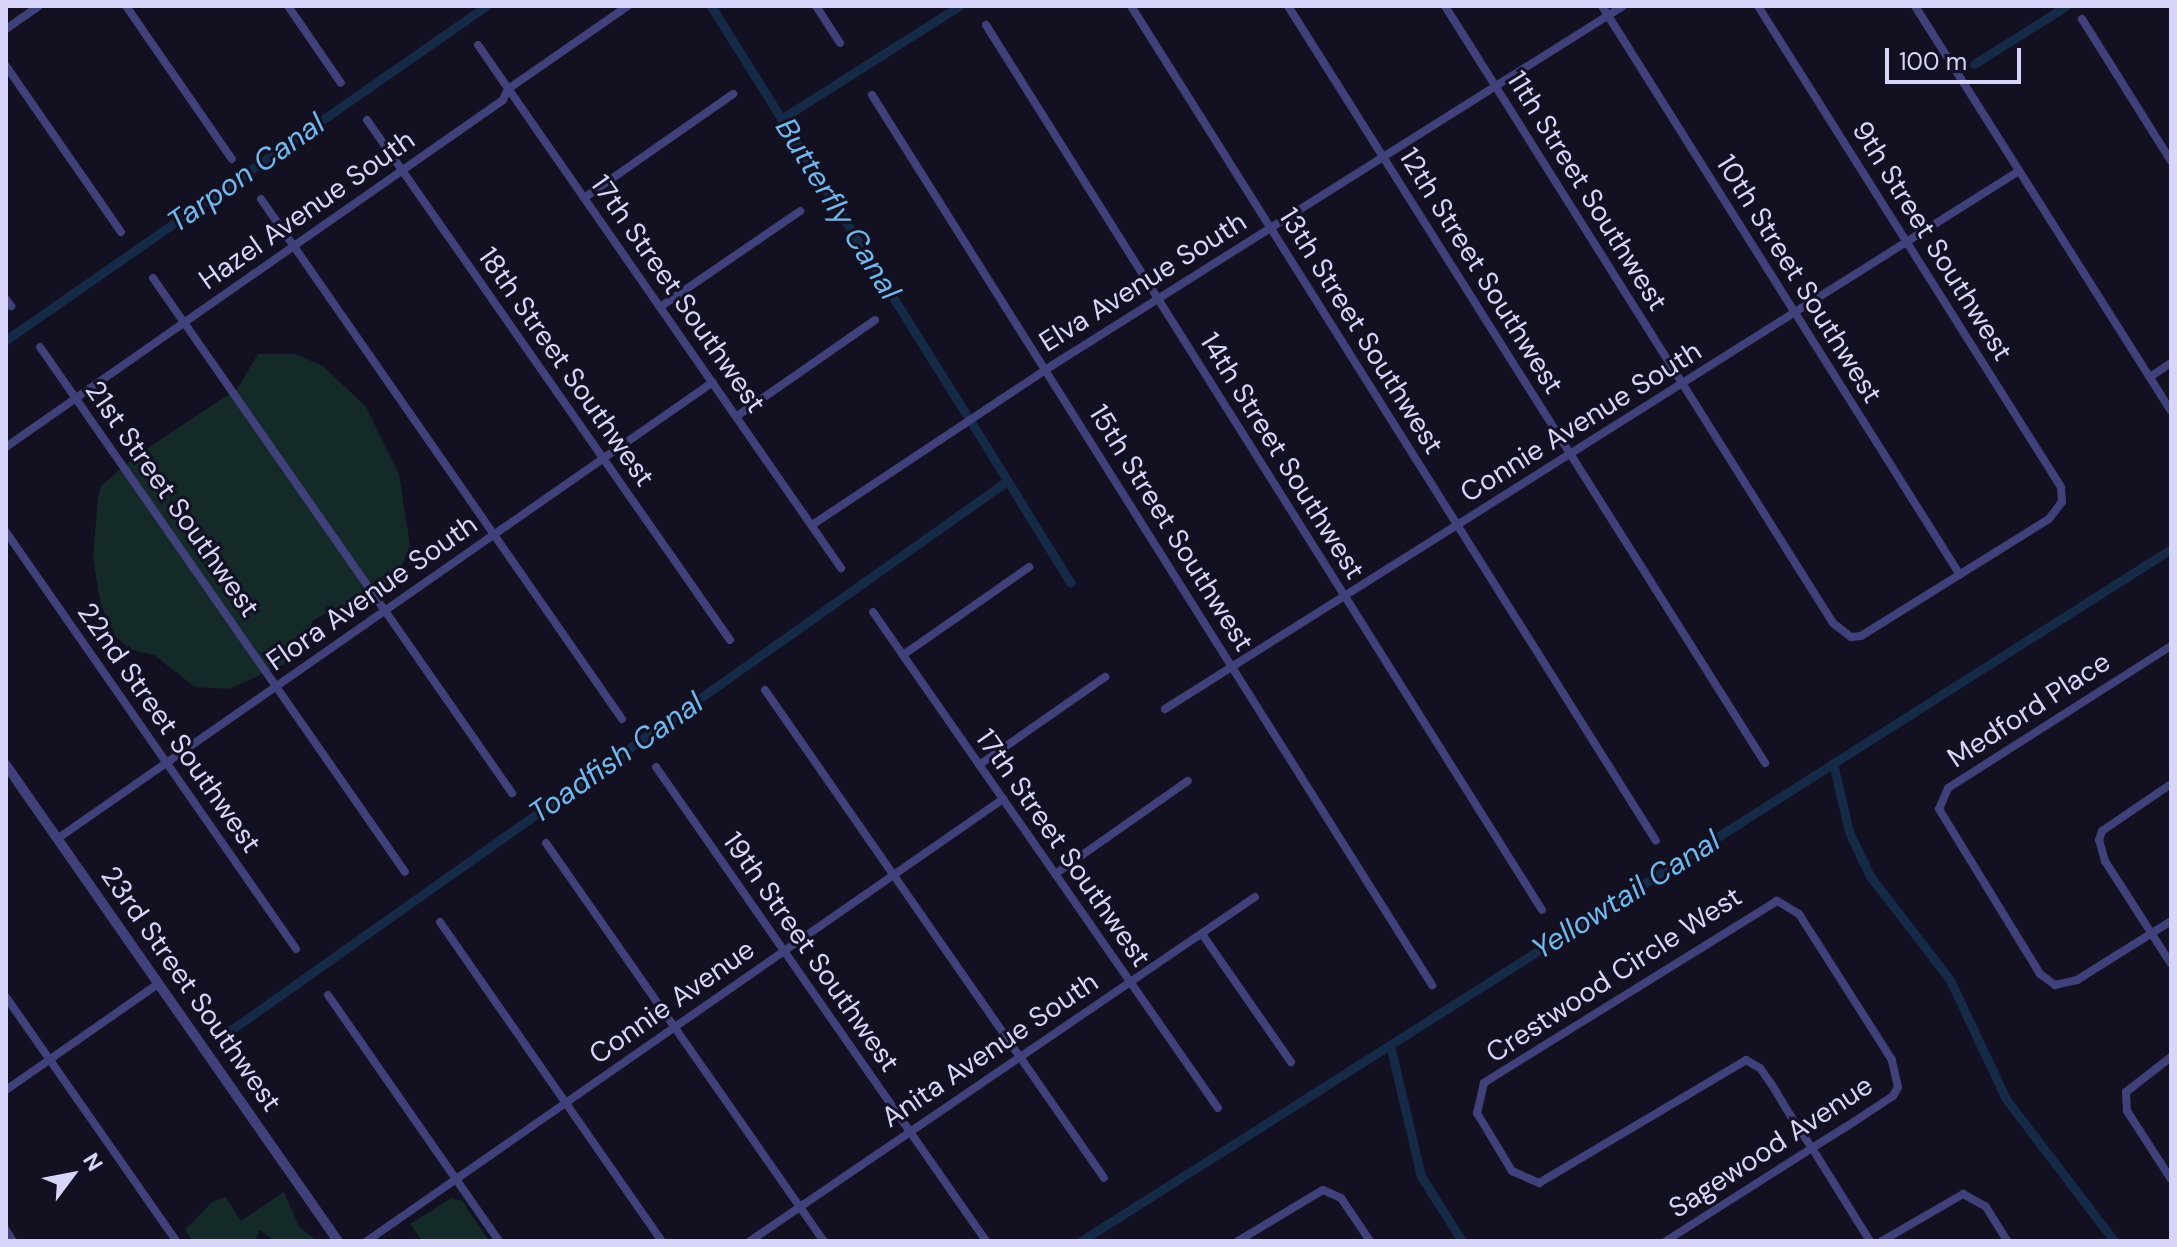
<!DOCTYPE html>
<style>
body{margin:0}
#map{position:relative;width:2177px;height:1247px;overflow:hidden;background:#121021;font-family:"DM Sans",sans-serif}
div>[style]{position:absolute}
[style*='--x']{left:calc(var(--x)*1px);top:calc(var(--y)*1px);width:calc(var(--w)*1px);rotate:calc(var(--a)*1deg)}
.green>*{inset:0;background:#142a29}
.canal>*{height:9px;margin:-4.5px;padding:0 4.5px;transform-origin:4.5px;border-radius:4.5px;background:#152a46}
.minor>*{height:8px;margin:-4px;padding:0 4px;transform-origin:4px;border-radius:4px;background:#40417b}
.tertiary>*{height:10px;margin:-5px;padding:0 5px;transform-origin:5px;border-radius:5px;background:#40417b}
span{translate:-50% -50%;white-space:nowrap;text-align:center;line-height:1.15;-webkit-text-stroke:6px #121021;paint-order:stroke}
.street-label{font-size:28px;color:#d8d5fa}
.water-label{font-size:30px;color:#6fb9ef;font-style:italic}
.frame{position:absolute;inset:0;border:8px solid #d8d5fa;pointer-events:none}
.north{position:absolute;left:32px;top:1135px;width:80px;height:80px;-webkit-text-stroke:6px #121021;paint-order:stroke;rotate:58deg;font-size:22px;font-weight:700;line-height:32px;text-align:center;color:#d8d5fa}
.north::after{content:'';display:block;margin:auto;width:28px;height:36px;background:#d8d5fa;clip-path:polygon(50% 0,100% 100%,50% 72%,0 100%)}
.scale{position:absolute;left:1885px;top:48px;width:136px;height:36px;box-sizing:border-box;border:4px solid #d8d5fa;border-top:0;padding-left:10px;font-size:24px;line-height:28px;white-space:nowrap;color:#d8d5fa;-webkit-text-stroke:6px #121021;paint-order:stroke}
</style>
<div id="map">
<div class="green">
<i style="clip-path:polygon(258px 354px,295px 354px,323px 366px,366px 407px,399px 474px,410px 545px,397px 579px,314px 620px,284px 664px,229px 689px,195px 687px,154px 655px,129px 649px,116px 637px,101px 606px,93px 558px,98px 497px,101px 486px,133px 458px,237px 389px)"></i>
<i style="clip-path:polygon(284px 1192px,299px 1227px,317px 1241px,274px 1241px,260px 1230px,255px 1241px,193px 1241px,185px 1230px,213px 1201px,226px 1197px,241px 1221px)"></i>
<i style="clip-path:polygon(451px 1198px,462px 1201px,489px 1241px,422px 1241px,410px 1224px)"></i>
</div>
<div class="canal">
<i style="--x:711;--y:6;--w:480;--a:58"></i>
<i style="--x:1974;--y:64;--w:109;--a:-32.2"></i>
<i style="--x:781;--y:119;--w:211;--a:-32.4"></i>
<i style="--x:6;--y:340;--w:585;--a:-34.83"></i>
<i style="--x:973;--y:425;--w:185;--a:58.3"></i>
<i style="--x:1833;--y:763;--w:71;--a:76.9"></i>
<i style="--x:1849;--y:832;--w:49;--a:64.5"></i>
<i style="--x:1870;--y:876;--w:131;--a:52.4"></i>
<i style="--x:1950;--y:980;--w:132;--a:64.8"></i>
<i style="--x:2006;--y:1099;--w:178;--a:52.7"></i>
<i style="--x:224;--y:1035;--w:959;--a:-35.28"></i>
<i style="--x:1390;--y:1045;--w:135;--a:76.7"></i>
<i style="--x:1421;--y:1176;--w:77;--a:57.8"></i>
<i style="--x:1081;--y:1241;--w:1291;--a:-32.41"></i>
</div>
<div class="minor">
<i style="--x:126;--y:6;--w:186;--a:55.3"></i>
<i style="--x:288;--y:6;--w:93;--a:55.5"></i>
<i style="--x:816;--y:6;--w:44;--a:57"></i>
<i style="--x:1131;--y:6;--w:986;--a:57.84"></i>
<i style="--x:1288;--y:6;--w:895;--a:57.78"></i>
<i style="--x:1445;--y:6;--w:729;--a:57.84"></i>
<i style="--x:1833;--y:623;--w:23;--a:38"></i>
<i style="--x:1851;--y:637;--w:10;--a:-6"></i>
<i style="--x:1861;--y:636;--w:221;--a:-31.9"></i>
<i style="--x:2049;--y:519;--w:21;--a:-53"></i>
<i style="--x:2062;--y:502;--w:15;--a:-94"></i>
<i style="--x:2061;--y:487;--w:568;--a:-122.21"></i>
<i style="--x:1602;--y:6;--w:672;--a:57.82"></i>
<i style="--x:1915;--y:6;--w:479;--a:57.7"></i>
<i style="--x:2082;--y:19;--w:168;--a:57.9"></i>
<i style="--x:986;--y:25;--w:1045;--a:57.86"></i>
<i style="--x:6;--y:29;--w:40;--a:-34.9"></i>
<i style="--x:478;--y:45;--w:637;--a:55.24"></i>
<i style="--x:6;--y:66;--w:202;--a:55.3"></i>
<i style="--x:872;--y:95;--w:1052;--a:57.82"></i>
<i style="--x:367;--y:120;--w:634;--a:55.08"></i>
<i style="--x:584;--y:198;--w:182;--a:-34.9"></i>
<i style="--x:261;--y:199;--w:633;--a:55.23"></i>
<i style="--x:153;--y:278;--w:628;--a:55.12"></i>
<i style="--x:6;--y:299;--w:9;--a:54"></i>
<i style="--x:660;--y:307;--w:170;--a:-34.4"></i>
<i style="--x:40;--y:347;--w:639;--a:55.19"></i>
<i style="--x:2150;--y:377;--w:25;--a:-34"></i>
<i style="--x:737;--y:416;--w:168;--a:-34.8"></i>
<i style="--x:6;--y:447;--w:606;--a:-34.92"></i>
<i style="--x:503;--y:100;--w:12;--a:-66"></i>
<i style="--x:508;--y:89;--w:146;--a:-34.7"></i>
<i style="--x:812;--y:525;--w:280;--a:-33.6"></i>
<i style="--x:1045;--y:370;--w:683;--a:-32.2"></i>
<i style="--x:6;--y:532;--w:508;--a:55.18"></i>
<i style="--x:873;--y:612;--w:604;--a:55.18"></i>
<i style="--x:2171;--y:646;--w:264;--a:147.5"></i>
<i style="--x:1948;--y:788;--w:23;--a:113"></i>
<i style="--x:1939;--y:809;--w:193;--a:58.5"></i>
<i style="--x:2040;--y:974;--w:19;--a:36"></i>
<i style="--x:2055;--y:985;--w:23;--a:-13"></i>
<i style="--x:2077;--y:980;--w:111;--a:-32.1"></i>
<i style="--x:903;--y:655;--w:154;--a:-34.9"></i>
<i style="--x:765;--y:690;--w:594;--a:55.21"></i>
<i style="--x:1165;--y:709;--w:1009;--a:-32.21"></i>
<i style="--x:979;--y:765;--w:154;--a:-34.9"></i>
<i style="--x:656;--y:767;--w:578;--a:55.15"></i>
<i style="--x:2171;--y:784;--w:83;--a:145.7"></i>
<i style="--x:2102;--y:831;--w:9;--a:108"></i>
<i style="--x:2099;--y:840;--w:22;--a:74"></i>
<i style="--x:2105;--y:861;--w:122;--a:57.3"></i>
<i style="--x:57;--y:839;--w:799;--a:-34.86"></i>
<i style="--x:546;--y:843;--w:485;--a:55.1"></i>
<i style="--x:1055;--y:874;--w:162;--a:-35"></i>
<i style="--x:440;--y:922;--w:389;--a:55.2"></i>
<i style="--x:1202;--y:934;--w:156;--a:55.2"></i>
<i style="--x:328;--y:995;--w:300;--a:55.2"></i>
<i style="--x:6;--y:997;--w:297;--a:55.1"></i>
<i style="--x:2171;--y:1057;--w:57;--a:142.1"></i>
<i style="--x:2126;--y:1092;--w:19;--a:87"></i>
<i style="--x:2127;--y:1111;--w:81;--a:57.1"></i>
<i style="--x:6;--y:1090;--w:185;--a:-34.9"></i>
<i style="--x:6;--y:1230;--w:13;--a:58"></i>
<i style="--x:367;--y:1241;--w:775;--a:-34.8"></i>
<i style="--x:750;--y:1241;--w:611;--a:-34.26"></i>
<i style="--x:1238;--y:1241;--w:99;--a:-31"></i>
<i style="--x:1323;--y:1190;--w:20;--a:24"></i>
<i style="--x:1341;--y:1198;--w:52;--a:56"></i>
<i style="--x:1666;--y:1241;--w:173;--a:-32.5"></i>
<i style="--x:1812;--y:1148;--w:44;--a:-31.9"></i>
<i style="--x:1849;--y:1125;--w:53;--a:-33.4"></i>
<i style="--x:1893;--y:1096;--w:10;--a:-61"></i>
<i style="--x:1898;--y:1087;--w:28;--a:-103"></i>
<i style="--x:1892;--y:1060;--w:173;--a:-122.5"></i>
<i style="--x:1799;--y:914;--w:26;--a:-149"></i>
<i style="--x:1777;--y:901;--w:345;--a:148.2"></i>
<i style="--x:1484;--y:1083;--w:31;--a:103"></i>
<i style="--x:1477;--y:1113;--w:68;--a:58.9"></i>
<i style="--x:1512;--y:1171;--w:30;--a:24"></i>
<i style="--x:1539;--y:1183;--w:241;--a:-30.7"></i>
<i style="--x:1746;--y:1060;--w:16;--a:30"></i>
<i style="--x:1760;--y:1068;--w:21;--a:55"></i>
<i style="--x:1772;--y:1085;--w:44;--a:58.8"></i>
<i style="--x:1795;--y:1123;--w:30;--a:56"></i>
<i style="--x:1812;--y:1148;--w:110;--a:58.1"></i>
<i style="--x:1882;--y:1241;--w:94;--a:-30.1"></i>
<i style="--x:1963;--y:1194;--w:26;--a:29"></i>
<i style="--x:1986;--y:1207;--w:40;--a:58"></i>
</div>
<div class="tertiary">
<i style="--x:6;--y:765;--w:580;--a:55.11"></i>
</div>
<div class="street-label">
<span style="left:1587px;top:191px;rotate:58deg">11th Street Southwest</span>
<span style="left:307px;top:210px;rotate:-35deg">Hazel Avenue South</span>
<span style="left:1932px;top:241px;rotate:58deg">9th Street Southwest</span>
<span style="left:1481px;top:271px;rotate:58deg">12th Street Southwest</span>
<span style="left:1799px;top:279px;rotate:58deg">10th Street Southwest</span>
<span style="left:1143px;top:282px;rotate:-32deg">Elva Avenue South</span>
<span style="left:678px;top:294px;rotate:55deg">17th Street Southwest</span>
<span style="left:1361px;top:331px;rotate:58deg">13th Street Southwest</span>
<span style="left:566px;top:367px;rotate:55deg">18th Street Southwest</span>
<span style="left:1581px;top:422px;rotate:-32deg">Connie Avenue South</span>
<span style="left:1282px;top:456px;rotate:58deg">14th Street Southwest</span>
<span style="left:172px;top:499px;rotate:55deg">21st Street Southwest</span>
<span style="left:1171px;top:528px;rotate:58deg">15th Street Southwest</span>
<span style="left:372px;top:593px;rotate:-35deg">Flora Avenue South</span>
<span style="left:2029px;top:710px;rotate:-33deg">Medford Place</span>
<span style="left:169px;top:728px;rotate:55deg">22nd Street Southwest</span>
<span style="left:1063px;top:848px;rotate:55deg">17th Street Southwest</span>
<span style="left:811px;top:952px;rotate:55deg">19th Street Southwest</span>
<span style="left:1614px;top:975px;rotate:-33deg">Crestwood Circle West</span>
<span style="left:191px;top:989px;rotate:55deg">23rd Street Southwest</span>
<span style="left:672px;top:1002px;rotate:-35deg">Connie Avenue</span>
<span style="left:990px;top:1050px;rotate:-34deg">Anita Avenue South</span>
<span style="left:1771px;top:1147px;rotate:-33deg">Sagewood Avenue</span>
</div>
<div class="water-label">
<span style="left:246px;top:173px;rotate:-35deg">Tarpon Canal</span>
<span style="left:838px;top:209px;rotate:58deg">Butterfly Canal</span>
<span style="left:616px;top:758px;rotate:-35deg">Toadfish Canal</span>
<span style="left:1626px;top:895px;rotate:-32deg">Yellowtail Canal</span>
</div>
<div class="frame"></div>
<div class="north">N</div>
<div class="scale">100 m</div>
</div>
